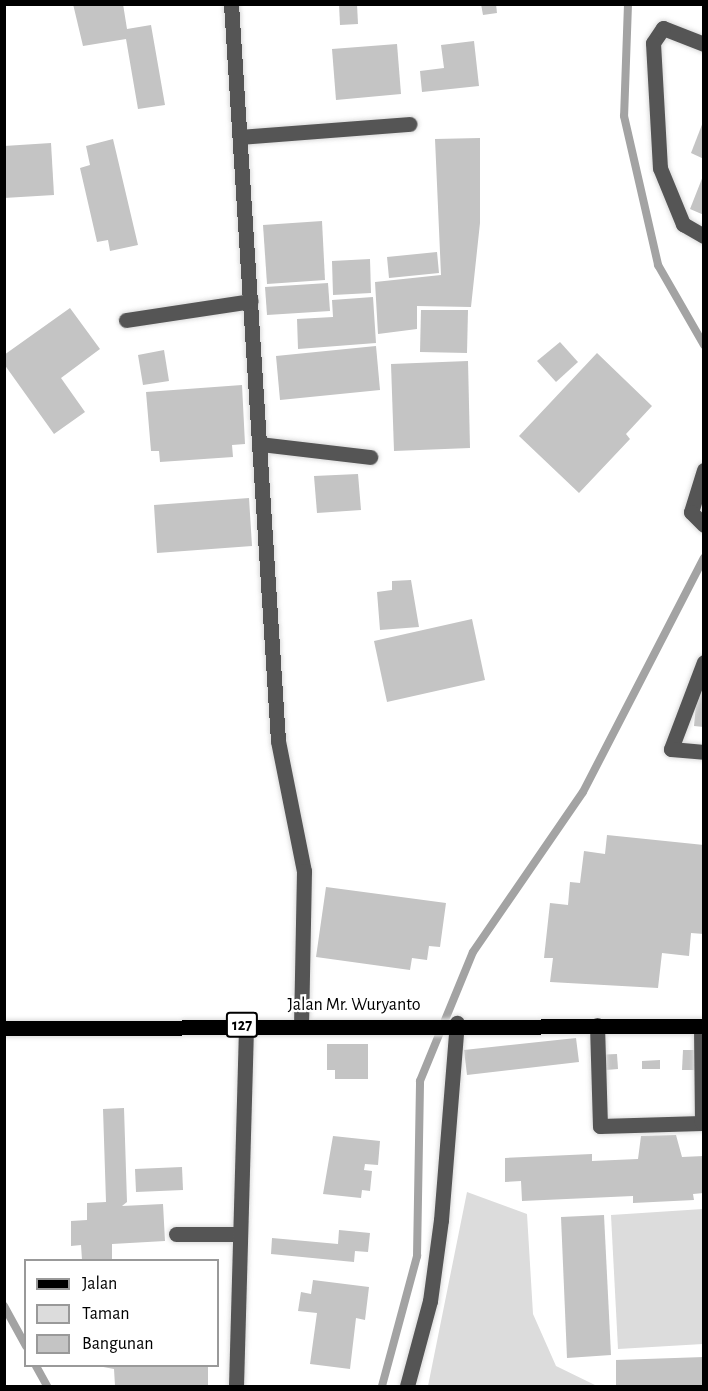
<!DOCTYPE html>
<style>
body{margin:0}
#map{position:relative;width:708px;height:1391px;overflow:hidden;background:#fff;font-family:"Alegreya Sans",sans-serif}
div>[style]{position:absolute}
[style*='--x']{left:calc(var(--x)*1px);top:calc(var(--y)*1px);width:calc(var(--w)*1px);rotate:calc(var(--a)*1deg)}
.green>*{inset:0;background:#dcdcdc}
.stream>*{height:8px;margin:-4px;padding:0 4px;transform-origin:4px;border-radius:4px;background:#a3a3a3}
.building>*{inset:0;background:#c4c4c4}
.roads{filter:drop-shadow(0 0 2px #dbdbdb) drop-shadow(0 0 2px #dbdbdb)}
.minor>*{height:15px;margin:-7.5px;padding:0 7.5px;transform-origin:7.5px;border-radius:7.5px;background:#555}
.major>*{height:15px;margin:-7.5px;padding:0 7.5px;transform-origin:7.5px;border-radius:7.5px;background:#000}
span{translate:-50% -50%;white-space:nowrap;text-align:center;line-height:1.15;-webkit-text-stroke:4.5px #fff;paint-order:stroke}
.shield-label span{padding:2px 4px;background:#fff;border:2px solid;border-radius:4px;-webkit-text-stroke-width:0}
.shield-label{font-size:16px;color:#000;font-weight:700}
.street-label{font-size:18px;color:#000}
.frame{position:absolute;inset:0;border:6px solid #000;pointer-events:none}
.legend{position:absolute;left:24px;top:1259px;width:195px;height:108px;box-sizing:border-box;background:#fff;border:2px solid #999;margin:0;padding:8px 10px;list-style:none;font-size:18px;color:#000}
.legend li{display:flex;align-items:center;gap:12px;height:30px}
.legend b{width:30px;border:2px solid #999}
</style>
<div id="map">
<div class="green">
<i style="clip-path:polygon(467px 1192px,527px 1214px,533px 1314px,556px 1366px,597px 1386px,428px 1386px)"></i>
<i style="clip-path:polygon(703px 1209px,703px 1344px,618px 1349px,611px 1215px)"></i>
</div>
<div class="stream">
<i style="--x:628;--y:4;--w:112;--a:92"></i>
<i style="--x:624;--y:116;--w:153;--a:77.1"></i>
<i style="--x:658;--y:265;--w:92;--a:60.1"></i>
<i style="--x:4;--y:1306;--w:46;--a:61.2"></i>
<i style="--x:36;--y:1366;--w:23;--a:61"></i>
<i style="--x:382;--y:1386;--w:135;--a:-74.9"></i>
<i style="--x:417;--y:1256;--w:175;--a:-89"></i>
<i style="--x:420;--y:1081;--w:139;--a:-67.7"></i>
<i style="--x:473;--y:952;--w:194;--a:-55.5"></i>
<i style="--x:583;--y:792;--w:263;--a:-62.7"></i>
</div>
<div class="building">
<i style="clip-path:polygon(73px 4px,123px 4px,127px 29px,151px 25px,165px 105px,138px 109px,126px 39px,83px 46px)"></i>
<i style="clip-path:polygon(339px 4px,357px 4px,358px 24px,340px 25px)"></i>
<i style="clip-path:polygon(481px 4px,496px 4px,497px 13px,483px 15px)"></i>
<i style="clip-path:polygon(474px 41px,479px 86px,422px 92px,420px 71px,444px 68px,441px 45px)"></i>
<i style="clip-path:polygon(397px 44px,401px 94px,336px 100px,332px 49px)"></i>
<i style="clip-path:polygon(703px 122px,704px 122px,704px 159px,691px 153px)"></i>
<i style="clip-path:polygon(480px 138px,480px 223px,471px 307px,417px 306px,417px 329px,378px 334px,375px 282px,441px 275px,435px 139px)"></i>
<i style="clip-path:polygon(113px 139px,138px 245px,110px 251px,108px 240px,97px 242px,80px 168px,90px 165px,86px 146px)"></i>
<i style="clip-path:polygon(51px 143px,54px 195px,4px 198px,4px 146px)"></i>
<i style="clip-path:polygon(703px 176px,704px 176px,704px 215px,690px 209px)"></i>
<i style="clip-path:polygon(322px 221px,325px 280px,267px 284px,263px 225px)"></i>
<i style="clip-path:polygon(437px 252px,439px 273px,389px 278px,387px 257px)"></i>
<i style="clip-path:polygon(370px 259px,371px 293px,333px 295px,332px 261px)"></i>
<i style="clip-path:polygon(328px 283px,330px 311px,267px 315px,265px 287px)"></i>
<i style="clip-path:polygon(373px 297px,376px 343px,298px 349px,297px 319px,333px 317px,332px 300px)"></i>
<i style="clip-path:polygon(70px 308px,100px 349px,61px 378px,85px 412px,54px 434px,4px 364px,4px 355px)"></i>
<i style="clip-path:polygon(421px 310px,468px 310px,467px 353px,420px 352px)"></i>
<i style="clip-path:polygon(560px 342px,578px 362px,556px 382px,537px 361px)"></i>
<i style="clip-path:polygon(376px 346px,380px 390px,280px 400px,276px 356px)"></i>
<i style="clip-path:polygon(164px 350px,169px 381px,143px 385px,138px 355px)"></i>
<i style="clip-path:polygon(597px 353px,652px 406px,626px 434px,630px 439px,579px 493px,519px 436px)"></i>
<i style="clip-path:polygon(468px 361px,470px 448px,394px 451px,391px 364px)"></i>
<i style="clip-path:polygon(242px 385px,245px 444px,232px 445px,233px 457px,160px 462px,159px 451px,151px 451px,146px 392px)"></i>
<i style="clip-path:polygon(358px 474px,361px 510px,317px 513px,314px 476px)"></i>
<i style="clip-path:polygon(249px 498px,252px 546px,157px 553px,154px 505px)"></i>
<i style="clip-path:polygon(411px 580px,419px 627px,380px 630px,377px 592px,392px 590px,392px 581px)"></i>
<i style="clip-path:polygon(472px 619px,485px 680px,387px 702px,374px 641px)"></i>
<i style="clip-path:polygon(698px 682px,704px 683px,704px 727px,694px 726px)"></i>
<i style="clip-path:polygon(607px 835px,704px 845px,704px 934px,691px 933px,689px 956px,662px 953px,658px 988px,550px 982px,553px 958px,544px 958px,550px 903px,568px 905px,570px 882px,580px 883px,584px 851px,605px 854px)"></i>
<i style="clip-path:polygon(326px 887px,446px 903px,440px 947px,429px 946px,427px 960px,412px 958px,410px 970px,316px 957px)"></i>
<i style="clip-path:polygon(576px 1038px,579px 1062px,467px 1075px,464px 1050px)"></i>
<i style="clip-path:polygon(327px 1044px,368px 1044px,368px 1079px,335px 1079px,335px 1070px,327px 1070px)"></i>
<i style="clip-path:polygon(683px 1050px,704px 1050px,704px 1070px,682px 1070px)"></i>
<i style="clip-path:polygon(617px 1054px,618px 1069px,594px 1071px,593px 1055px)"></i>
<i style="clip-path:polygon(660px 1060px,660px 1069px,642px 1069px,642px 1061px)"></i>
<i style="clip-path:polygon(124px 1108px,127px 1202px,122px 1206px,163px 1204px,165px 1241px,112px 1244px,112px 1260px,82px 1260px,81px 1245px,71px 1246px,71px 1221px,87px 1220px,87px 1203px,106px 1202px,103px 1109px)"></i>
<i style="clip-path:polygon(676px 1135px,682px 1157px,704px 1156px,704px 1193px,693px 1194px,694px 1200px,633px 1203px,633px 1196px,522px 1201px,521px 1181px,505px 1182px,505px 1158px,592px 1154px,592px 1161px,638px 1159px,641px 1136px)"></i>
<i style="clip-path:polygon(333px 1136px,380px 1141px,378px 1165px,365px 1164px,364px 1170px,372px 1171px,370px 1191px,362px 1190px,361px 1198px,323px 1194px)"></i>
<i style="clip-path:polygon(182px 1167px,183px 1190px,136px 1192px,135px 1169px)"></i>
<i style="clip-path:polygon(604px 1215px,611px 1355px,567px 1358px,561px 1217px)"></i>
<i style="clip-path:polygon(339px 1230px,370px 1233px,368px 1252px,355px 1251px,354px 1262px,271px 1254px,272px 1238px,338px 1244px)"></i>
<i style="clip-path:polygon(313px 1280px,369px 1287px,365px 1320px,356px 1318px,350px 1369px,310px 1364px,317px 1313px,298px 1311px,301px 1292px,311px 1294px)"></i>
<i style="clip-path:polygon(704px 1357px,704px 1386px,616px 1386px,616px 1360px)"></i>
<i style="clip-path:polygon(98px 1366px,208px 1366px,208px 1386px,115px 1386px,114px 1369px)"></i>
</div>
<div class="roads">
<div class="minor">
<i style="--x:231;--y:4;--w:738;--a:86.35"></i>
<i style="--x:278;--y:741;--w:133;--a:78.7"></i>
<i style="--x:304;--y:871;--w:153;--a:91.1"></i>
<i style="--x:704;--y:44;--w:44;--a:-158.7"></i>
<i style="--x:663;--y:28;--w:18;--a:124"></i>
<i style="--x:653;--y:43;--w:125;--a:86.8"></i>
<i style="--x:660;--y:168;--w:61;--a:67.7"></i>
<i style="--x:683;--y:224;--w:24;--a:30"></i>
<i style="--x:240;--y:137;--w:170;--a:-4.4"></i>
<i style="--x:126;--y:320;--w:126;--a:-8.6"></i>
<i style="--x:260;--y:444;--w:111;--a:6.7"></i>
<i style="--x:704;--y:470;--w:44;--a:107.2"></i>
<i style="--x:691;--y:512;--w:18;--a:45"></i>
<i style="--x:704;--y:662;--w:93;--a:110.8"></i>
<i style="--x:671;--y:749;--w:33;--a:5"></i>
<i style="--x:597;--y:1025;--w:101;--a:88.3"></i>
<i style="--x:600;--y:1126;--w:102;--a:-1.7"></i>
<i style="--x:702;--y:1123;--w:97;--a:-90.6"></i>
<i style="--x:176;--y:1234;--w:64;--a:0"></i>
<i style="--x:236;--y:1386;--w:362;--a:-88.4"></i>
<i style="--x:407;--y:1386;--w:88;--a:-74.9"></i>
<i style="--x:430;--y:1301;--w:82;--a:-82.3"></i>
<i style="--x:441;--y:1220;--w:198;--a:-85.4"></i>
</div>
<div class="major">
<i style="--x:4;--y:1028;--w:700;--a:-0.16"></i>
</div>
</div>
<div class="shield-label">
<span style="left:242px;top:1025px">127</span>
</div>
<div class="street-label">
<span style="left:354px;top:1005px">Jalan Mr. Wuryanto</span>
</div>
<div class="frame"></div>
<ul class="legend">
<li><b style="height:8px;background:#000"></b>Jalan</li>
<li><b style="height:16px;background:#dcdcdc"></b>Taman</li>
<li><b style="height:16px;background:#c4c4c4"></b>Bangunan</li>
</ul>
</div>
